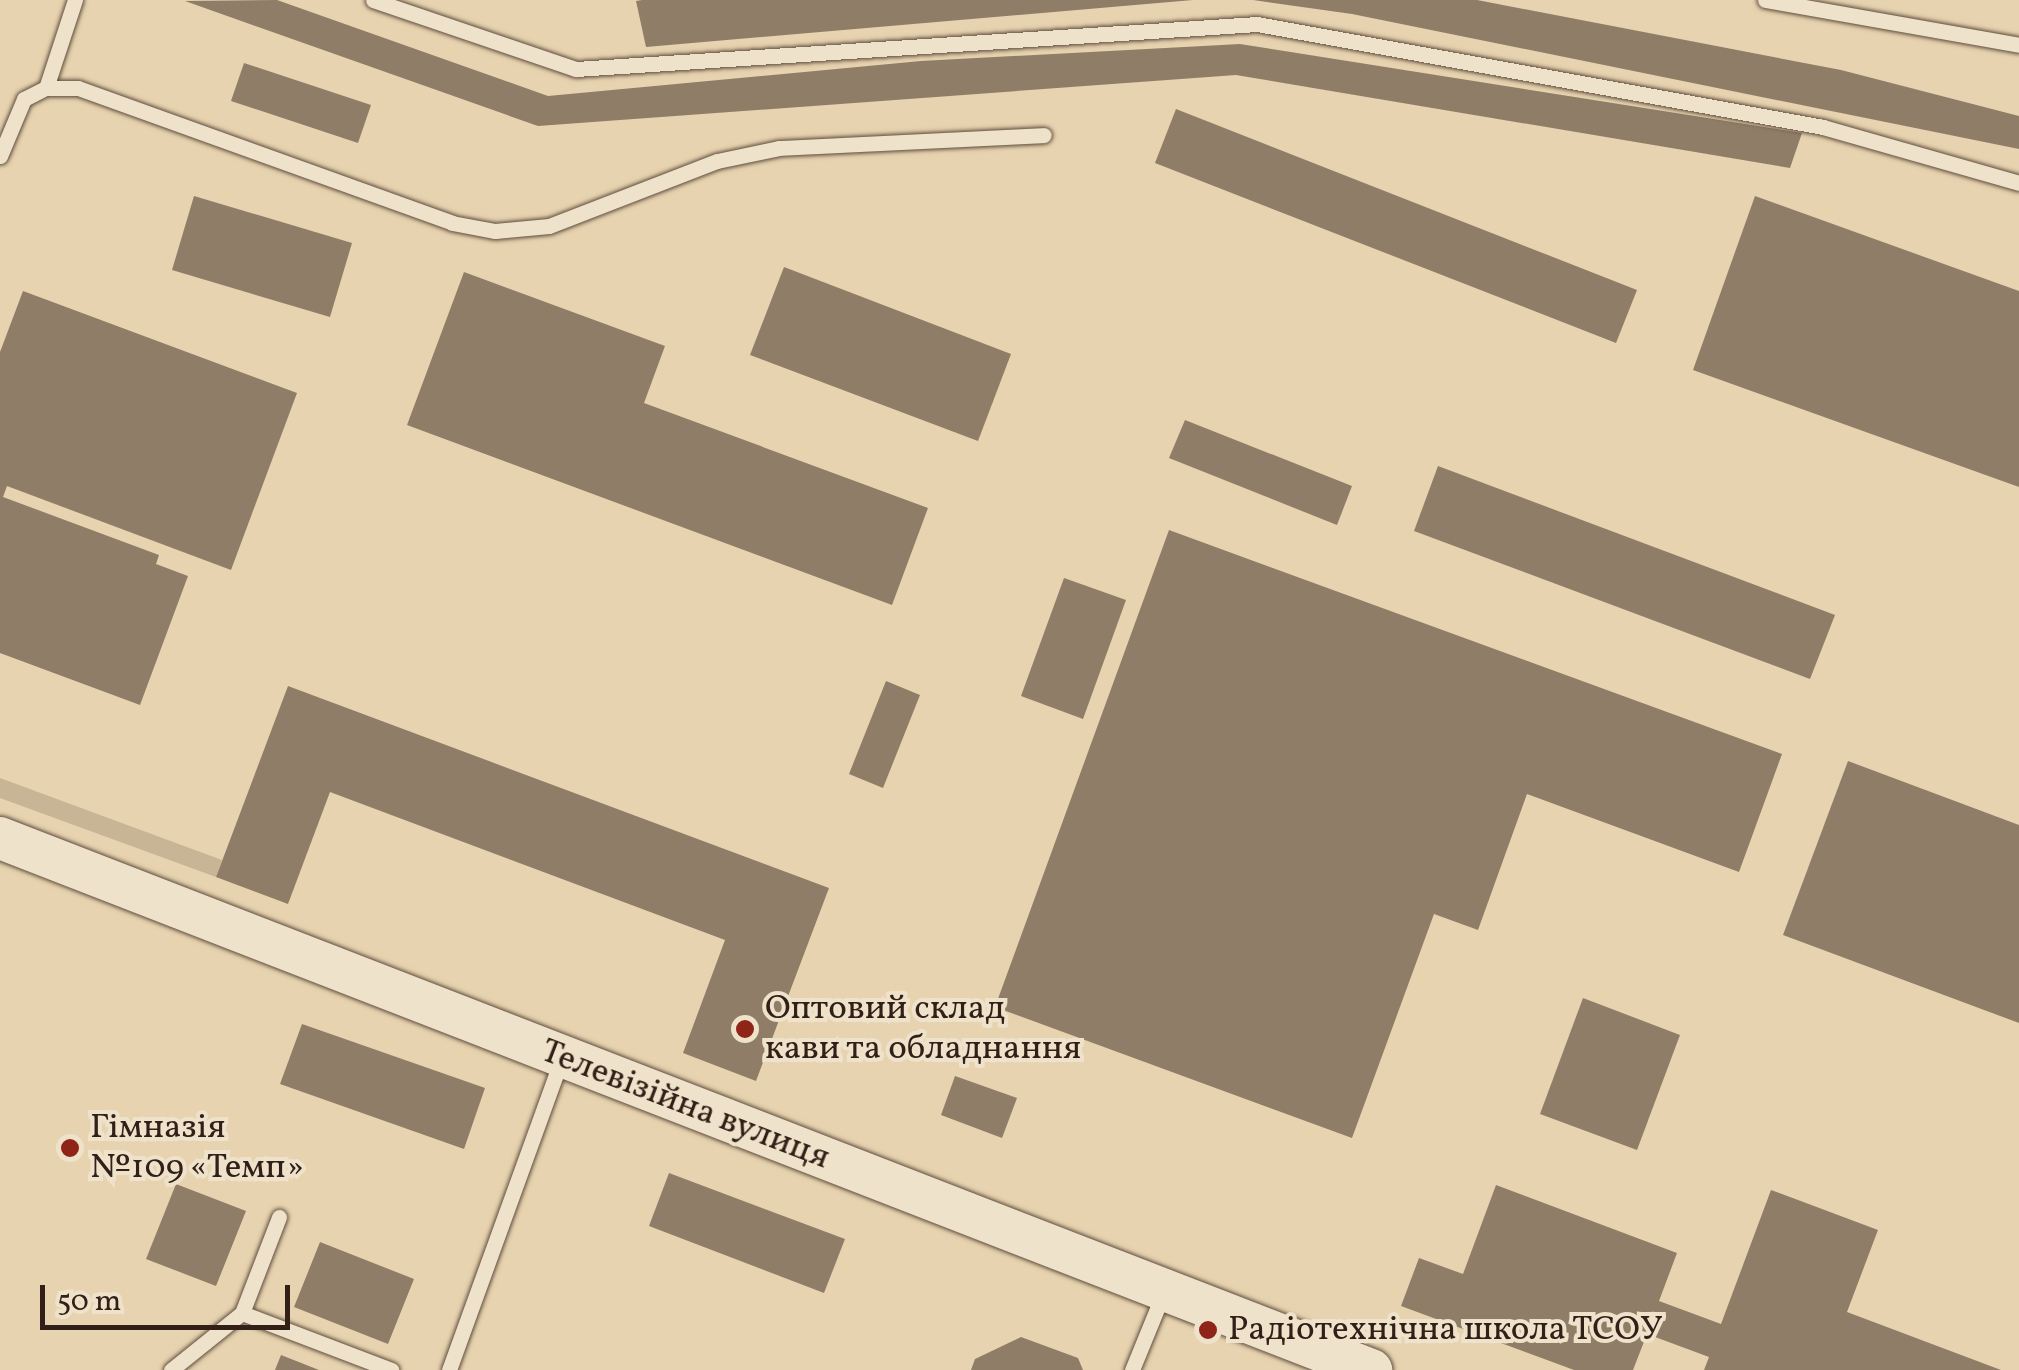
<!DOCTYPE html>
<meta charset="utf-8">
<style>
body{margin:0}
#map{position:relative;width:2019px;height:1370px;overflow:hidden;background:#e7d3af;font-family:Vollkorn,serif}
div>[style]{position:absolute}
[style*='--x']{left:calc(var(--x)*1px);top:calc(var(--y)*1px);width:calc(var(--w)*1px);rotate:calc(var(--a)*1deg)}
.green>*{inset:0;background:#c8b595}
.building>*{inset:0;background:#907d67}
.roads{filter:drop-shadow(0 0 2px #5f4d3e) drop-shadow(0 0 2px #5f4d3e)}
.lane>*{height:15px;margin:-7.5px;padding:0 7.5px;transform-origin:7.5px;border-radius:7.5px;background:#efe2cb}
.secondary>*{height:42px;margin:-21px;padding:0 21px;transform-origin:21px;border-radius:21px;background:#efe2cb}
.dots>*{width:28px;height:28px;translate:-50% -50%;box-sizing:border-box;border:5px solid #efe2cb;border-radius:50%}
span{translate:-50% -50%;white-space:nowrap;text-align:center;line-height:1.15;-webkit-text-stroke:8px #efe2cb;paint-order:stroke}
.poi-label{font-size:35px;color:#322018}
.left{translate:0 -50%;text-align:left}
.street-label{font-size:35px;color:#322018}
.scale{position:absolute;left:40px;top:1285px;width:250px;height:45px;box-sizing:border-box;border:5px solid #322018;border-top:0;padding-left:12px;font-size:30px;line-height:35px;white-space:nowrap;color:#322018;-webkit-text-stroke:8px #efe2cb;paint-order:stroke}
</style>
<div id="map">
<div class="green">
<i style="clip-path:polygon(0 778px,222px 860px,216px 877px,0 798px)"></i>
</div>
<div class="building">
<i style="clip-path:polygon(277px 0,548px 96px,921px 61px,1240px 44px,1802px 133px,1790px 168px,1236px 75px,538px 126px,185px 1px)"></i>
<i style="clip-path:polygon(1193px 0,646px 47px,636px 1px,642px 0)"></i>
<i style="clip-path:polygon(1253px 0,1477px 0,1841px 70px,2019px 116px,2019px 149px,1352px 14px)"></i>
<i style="clip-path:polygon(244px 63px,371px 105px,358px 143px,231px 101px)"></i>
<i style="clip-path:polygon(1176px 109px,1637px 290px,1616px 343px,1155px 163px)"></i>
<i style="clip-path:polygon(194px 196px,352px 243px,330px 317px,172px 270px)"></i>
<i style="clip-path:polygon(1755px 196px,2019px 291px,2019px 487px,1693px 370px)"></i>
<i style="clip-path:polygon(784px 267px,1011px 354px,978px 441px,750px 355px)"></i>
<i style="clip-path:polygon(464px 272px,665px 346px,644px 403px,928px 508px,892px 605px,407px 425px)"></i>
<i style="clip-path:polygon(23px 291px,297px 393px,231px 570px,7px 486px,3px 497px,159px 555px,156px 564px,188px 576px,140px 705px,0 653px,0 352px)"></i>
<i style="clip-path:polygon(1185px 420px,1352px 486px,1337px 525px,1169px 458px)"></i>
<i style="clip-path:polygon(1438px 466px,1835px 615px,1810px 679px,1414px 531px)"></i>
<i style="clip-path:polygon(1169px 530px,1782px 754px,1739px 872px,1527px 794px,1478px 930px,1434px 914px,1352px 1138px,995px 1007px)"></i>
<i style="clip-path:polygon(1064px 578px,1126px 600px,1083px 719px,1021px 696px)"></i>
<i style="clip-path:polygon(886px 681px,920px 695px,883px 788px,849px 774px)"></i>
<i style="clip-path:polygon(288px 686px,829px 888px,756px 1081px,683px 1053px,725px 940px,330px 792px,288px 904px,216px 877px)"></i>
<i style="clip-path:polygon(1848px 761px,2019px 825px,2019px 1023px,1783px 935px)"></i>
<i style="clip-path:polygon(1583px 998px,1680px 1035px,1637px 1150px,1540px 1114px)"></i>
<i style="clip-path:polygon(302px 1024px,485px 1088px,464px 1149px,280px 1084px)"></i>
<i style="clip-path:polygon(955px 1076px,1017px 1098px,1002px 1138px,941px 1115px)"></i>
<i style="clip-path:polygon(669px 1173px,845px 1239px,824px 1293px,649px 1226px)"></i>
<i style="clip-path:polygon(176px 1184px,246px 1211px,216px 1286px,146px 1259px)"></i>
<i style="clip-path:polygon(1496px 1185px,1677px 1253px,1659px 1301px,1721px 1324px,1771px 1190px,1878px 1230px,1847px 1312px,2001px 1370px,1704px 1370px,1709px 1357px,1647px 1334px,1633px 1370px,1574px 1370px,1401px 1306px,1419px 1258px,1463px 1274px)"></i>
<i style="clip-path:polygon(320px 1242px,414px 1279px,388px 1344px,294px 1307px)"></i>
<i style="clip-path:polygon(1021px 1337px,1078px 1358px,1083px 1370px,971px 1370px,975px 1359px)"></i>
<i style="clip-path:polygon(281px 1355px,319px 1370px,275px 1370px)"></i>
</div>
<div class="roads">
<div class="lane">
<i style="--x:373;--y:0;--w:214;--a:18.8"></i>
<i style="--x:576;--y:69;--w:682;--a:-3.78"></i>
<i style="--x:1257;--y:24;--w:575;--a:10.31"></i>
<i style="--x:1823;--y:127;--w:204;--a:15.9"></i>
<i style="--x:1765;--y:0;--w:258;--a:10"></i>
<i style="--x:46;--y:88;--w:93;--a:-71.8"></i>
<i style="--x:0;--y:156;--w:62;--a:-67.2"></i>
<i style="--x:24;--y:99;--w:25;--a:-27"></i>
<i style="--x:46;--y:88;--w:32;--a:0"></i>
<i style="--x:78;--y:88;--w:398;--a:19.8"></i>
<i style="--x:452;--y:223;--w:44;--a:10.5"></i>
<i style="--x:495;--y:231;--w:54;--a:-5.3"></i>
<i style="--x:549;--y:226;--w:180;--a:-21.2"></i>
<i style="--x:717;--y:161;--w:63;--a:-11.8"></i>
<i style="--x:779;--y:148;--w:265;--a:-2.8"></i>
<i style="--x:242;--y:1313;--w:160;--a:20.9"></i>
<i style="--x:171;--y:1370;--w:91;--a:-38.8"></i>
<i style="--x:242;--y:1313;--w:103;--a:-68.9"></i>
<i style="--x:449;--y:1370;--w:332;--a:-70.1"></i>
<i style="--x:1132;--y:1370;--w:82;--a:-67.8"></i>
</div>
<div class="secondary">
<i style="--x:0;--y:838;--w:1471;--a:21.21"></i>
</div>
</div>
<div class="dots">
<i style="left:745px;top:1029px;background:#8f2418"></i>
<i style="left:70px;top:1148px;background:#8f2418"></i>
<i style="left:1208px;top:1330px;background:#8f2418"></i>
</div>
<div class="poi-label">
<span class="left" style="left:765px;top:1029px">Оптовий склад<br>кави та обладнання</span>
<span class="left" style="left:90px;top:1148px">Гімназія<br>№109 «Темп»</span>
<span class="left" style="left:1228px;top:1330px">Радіотехнічна школа ТСОУ</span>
</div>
<div class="street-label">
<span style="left:685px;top:1105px;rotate:21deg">Телевізійна вулиця</span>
</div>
<div class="scale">50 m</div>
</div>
